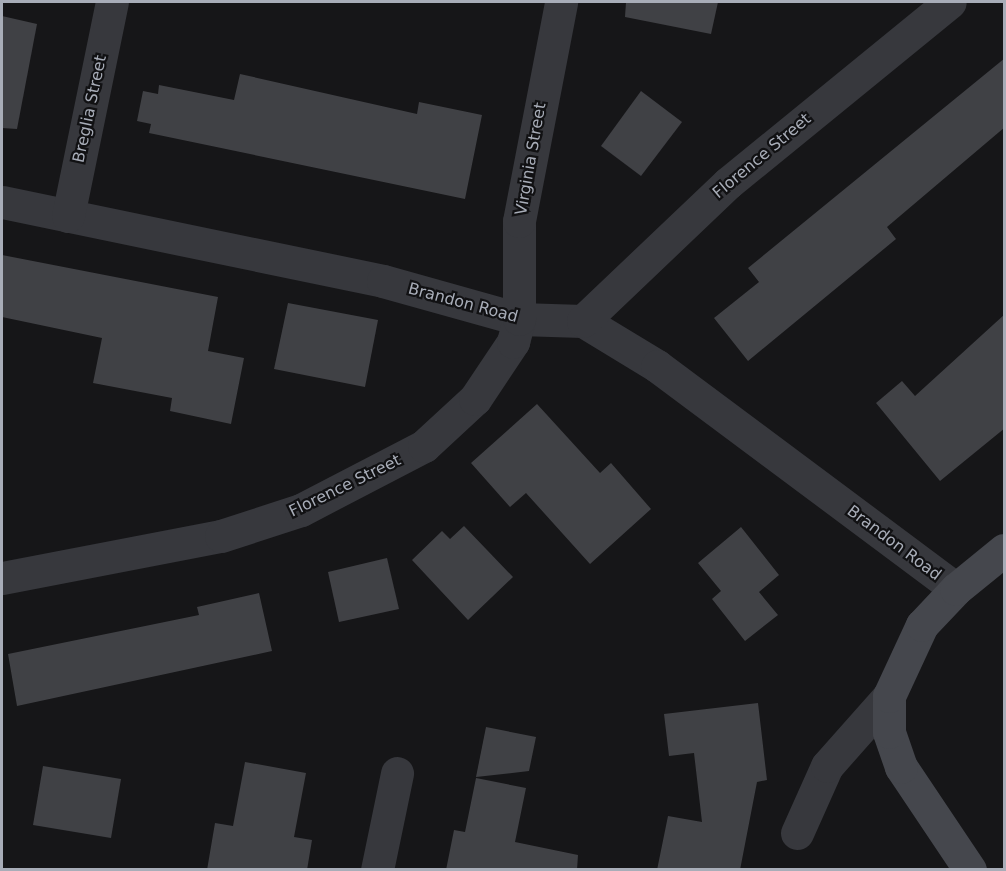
<!DOCTYPE html>
<style>
body{margin:0}
#map{position:relative;width:1006px;height:871px;overflow:hidden;background:#161618;font-family:"DejaVu Sans",sans-serif}
div>[style]{position:absolute}
[style*='--x']{left:calc(var(--x)*1px);top:calc(var(--y)*1px);width:calc(var(--w)*1px);rotate:calc(var(--a)*1deg)}
.building>*{inset:0;background:#404145}
.street>*{height:33px;margin:-16.5px;padding:0 16.5px;transform-origin:16.5px;border-radius:16.5px;background:#37383d}
.secondary>*{height:33px;margin:-16.5px;padding:0 16.5px;transform-origin:16.5px;border-radius:16.5px;background:#45474d}
span{translate:-50% -50%;white-space:nowrap;text-align:center;line-height:1.15;-webkit-text-stroke:4.5px #111113;paint-order:stroke}
.street-label{font-size:16px;color:#a8adb8}
.frame{position:absolute;inset:0;border:3px solid #a8adb8;pointer-events:none}
</style>
<div id="map">
<div class="building">
<i style="clip-path:polygon(626px 2px,718px 2px,711px 34px,625px 17px)"></i>
<i style="clip-path:polygon(2px 16px,37px 24px,17px 129px,2px 128px)"></i>
<i style="clip-path:polygon(1005px 58px,1005px 127px,887px 227px,896px 239px,748px 361px,714px 318px,759px 282px,748px 268px)"></i>
<i style="clip-path:polygon(240px 74px,417px 114px,419px 102px,482px 115px,465px 199px,149px 133px,151px 124px,137px 121px,143px 91px,158px 94px,159px 85px,234px 100px)"></i>
<i style="clip-path:polygon(641px 91px,682px 122px,641px 176px,601px 146px)"></i>
<i style="clip-path:polygon(2px 255px,218px 297px,208px 351px,244px 358px,231px 424px,170px 411px,172px 398px,93px 383px,102px 338px,2px 317px)"></i>
<i style="clip-path:polygon(288px 303px,378px 320px,365px 387px,274px 369px)"></i>
<i style="clip-path:polygon(1005px 314px,1005px 428px,940px 481px,876px 403px,902px 381px,915px 396px)"></i>
<i style="clip-path:polygon(537px 404px,600px 473px,611px 463px,651px 509px,590px 564px,526px 493px,510px 507px,471px 463px)"></i>
<i style="clip-path:polygon(464px 526px,513px 577px,468px 620px,412px 560px,442px 531px,450px 539px)"></i>
<i style="clip-path:polygon(741px 527px,779px 575px,759px 592px,778px 615px,745px 641px,712px 599px,721px 591px,698px 563px)"></i>
<i style="clip-path:polygon(387px 558px,399px 609px,339px 622px,328px 572px)"></i>
<i style="clip-path:polygon(259px 593px,272px 651px,17px 706px,8px 654px,199px 615px,197px 607px)"></i>
<i style="clip-path:polygon(758px 703px,767px 780px,757px 782px,740px 870px,657px 870px,668px 816px,702px 822px,694px 753px,669px 756px,664px 714px)"></i>
<i style="clip-path:polygon(486px 727px,536px 737px,529px 771px,476px 777px)"></i>
<i style="clip-path:polygon(245px 762px,306px 773px,294px 837px,312px 840px,307px 870px,207px 870px,215px 823px,233px 826px)"></i>
<i style="clip-path:polygon(43px 766px,121px 779px,111px 838px,33px 825px)"></i>
<i style="clip-path:polygon(476px 778px,526px 788px,515px 842px,578px 855px,577px 870px,446px 870px,454px 830px,465px 832px)"></i>
</div>
<div class="street">
<i style="--x:2;--y:202;--w:389;--a:11.7"></i>
<i style="--x:383;--y:281;--w:141;--a:15.6"></i>
<i style="--x:519;--y:319;--w:64;--a:1.8"></i>
<i style="--x:583;--y:321;--w:87;--a:31.3"></i>
<i style="--x:657;--y:366;--w:373;--a:36.7"></i>
<i style="--x:68;--y:216;--w:218;--a:-78.4"></i>
<i style="--x:583;--y:321;--w:200;--a:-43.6"></i>
<i style="--x:728;--y:183;--w:286;--a:-39.2"></i>
<i style="--x:2;--y:578;--w:223;--a:-10.9"></i>
<i style="--x:221;--y:536;--w:84;--a:-18"></i>
<i style="--x:301;--y:510;--w:139;--a:-27.5"></i>
<i style="--x:424;--y:446;--w:69;--a:-42.7"></i>
<i style="--x:475;--y:399;--w:69;--a:-56.3"></i>
<i style="--x:513;--y:342;--w:24;--a:-75"></i>
<i style="--x:519;--y:319;--w:98;--a:-90"></i>
<i style="--x:519;--y:221;--w:223;--a:-79.1"></i>
<i style="--x:797;--y:833;--w:73;--a:-65.9"></i>
<i style="--x:827;--y:766;--w:94;--a:-48.5"></i>
<i style="--x:377;--y:870;--w:99;--a:-78.3"></i>
</div>
<div class="secondary">
<i style="--x:970;--y:870;--w:124;--a:-123.8"></i>
<i style="--x:901;--y:767;--w:37;--a:-109"></i>
<i style="--x:889;--y:732;--w:36;--a:-90"></i>
<i style="--x:889;--y:696;--w:78;--a:-65.1"></i>
<i style="--x:922;--y:625;--w:50;--a:-46.6"></i>
<i style="--x:956;--y:589;--w:62;--a:-39.1"></i>
</div>
<div class="street-label">
<span style="left:90px;top:109px;rotate:-78deg">Breglia Street</span>
<span style="left:762px;top:156px;rotate:-40deg">Florence Street</span>
<span style="left:531px;top:159px;rotate:-80deg">Virginia Street</span>
<span style="left:463px;top:303px;rotate:15deg">Brandon Road</span>
<span style="left:345px;top:486px;rotate:-26deg">Florence Street</span>
<span style="left:894px;top:543px;rotate:37deg">Brandon Road</span>
</div>
<div class="frame"></div>
</div>
